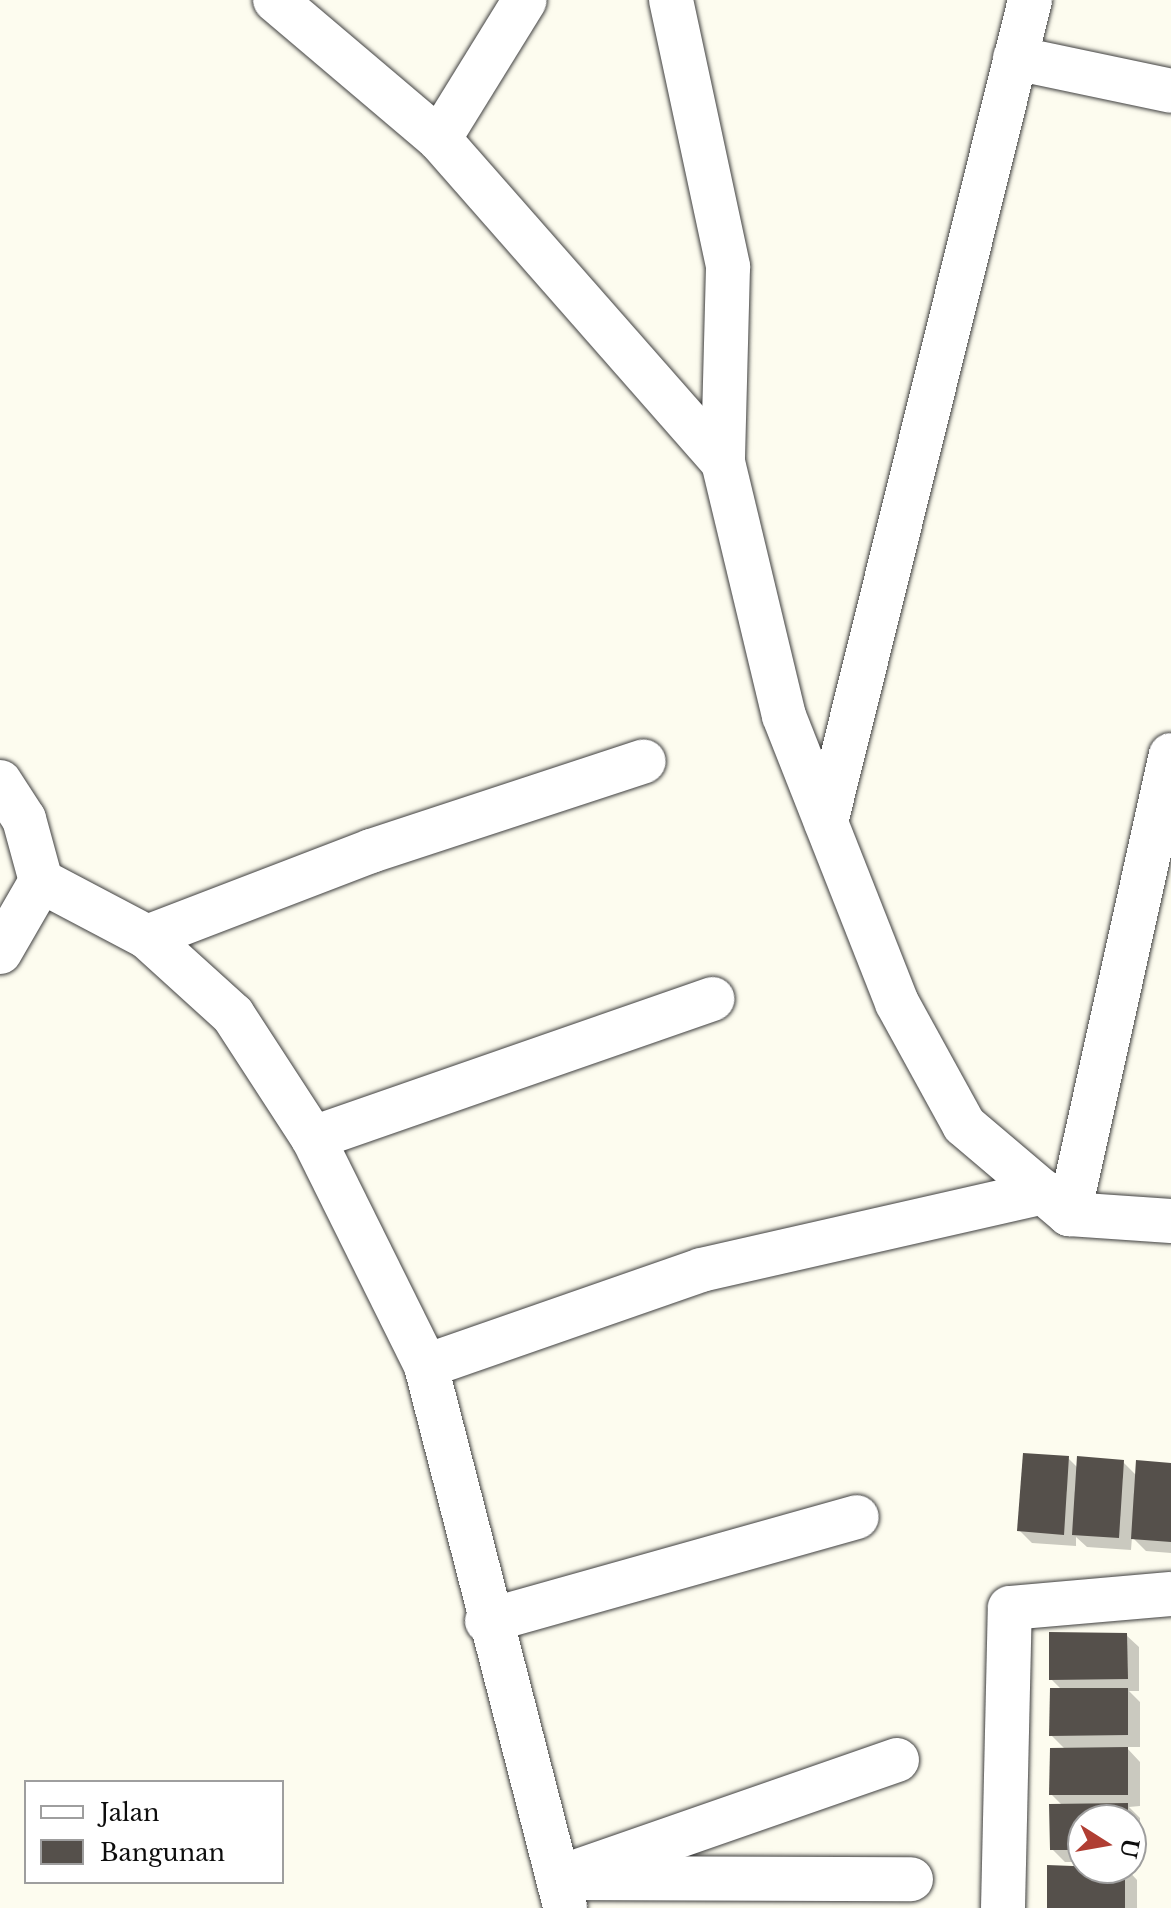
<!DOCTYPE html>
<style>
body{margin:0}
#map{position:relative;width:1171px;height:1908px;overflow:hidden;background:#fdfcef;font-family:"Libre Baskerville",serif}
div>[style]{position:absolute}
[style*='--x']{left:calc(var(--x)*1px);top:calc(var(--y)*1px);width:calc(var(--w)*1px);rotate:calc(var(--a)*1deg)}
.shadow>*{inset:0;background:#0003}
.building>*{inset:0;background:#55504b}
.roads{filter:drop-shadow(0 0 2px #404040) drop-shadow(0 0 2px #404040)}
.street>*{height:44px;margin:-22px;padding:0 22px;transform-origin:22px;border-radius:22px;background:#fff}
span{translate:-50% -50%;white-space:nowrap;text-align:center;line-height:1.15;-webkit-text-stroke:8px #fff;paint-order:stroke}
.legend{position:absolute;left:24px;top:1780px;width:260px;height:104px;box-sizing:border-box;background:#fff;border:2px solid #9e9e9e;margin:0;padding:10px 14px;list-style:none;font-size:24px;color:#0d0d0d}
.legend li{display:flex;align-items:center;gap:16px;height:40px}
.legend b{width:40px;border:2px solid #9e9e9e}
.north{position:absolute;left:1067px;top:1804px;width:80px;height:80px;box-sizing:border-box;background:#fff;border:2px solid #9e9e9e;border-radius:50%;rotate:101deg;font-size:22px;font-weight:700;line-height:32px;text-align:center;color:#0d0d0d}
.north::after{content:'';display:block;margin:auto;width:28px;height:36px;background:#b03e33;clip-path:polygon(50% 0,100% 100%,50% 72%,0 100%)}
</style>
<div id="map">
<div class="shadow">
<i style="clip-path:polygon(1068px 1458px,1078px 1468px,1123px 1462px,1137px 1476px,1171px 1465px,1171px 1553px,1146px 1551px,1132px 1537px,1131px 1550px,1087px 1547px,1076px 1537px,1076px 1546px,1032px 1543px,1019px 1530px)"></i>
<i style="clip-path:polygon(1126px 1635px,1139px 1647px,1139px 1691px,1129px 1691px,1140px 1702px,1140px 1747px,1126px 1747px,1140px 1762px,1140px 1806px,1129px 1807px,1140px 1818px,1140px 1862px,1131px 1862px,1131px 1820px,1083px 1820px,1083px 1862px,1065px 1862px,1052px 1849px,1062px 1805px,1051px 1794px,1065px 1749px,1051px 1735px,1062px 1690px,1051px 1679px)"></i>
<i style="clip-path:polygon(1083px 1868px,1126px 1868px,1137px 1880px,1137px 1908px,1049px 1908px)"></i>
</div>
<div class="building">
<i style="clip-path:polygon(1023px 1453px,1069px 1456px,1064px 1535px,1017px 1531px)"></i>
<i style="clip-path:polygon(1077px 1456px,1124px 1460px,1119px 1538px,1072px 1535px)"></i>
<i style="clip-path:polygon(1136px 1460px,1171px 1463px,1171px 1542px,1131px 1539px)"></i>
<i style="clip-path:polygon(1049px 1632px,1127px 1633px,1128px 1679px,1049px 1680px)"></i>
<i style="clip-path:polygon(1050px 1688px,1128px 1688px,1128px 1735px,1049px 1736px)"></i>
<i style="clip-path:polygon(1128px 1747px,1128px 1795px,1049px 1795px,1050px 1748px)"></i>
<i style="clip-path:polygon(1128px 1803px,1128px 1820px,1083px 1820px,1083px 1850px,1050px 1850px,1049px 1804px)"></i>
<i style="clip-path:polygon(1047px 1865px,1125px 1868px,1125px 1908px,1047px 1908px)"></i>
</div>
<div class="roads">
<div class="street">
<i style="--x:275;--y:0;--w:215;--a:40.3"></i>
<i style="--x:439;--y:139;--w:430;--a:48.7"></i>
<i style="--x:671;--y:0;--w:273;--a:77.9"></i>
<i style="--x:728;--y:267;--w:195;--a:91.5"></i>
<i style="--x:723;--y:462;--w:261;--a:76.5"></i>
<i style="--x:784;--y:716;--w:308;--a:68.5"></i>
<i style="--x:897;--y:1003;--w:139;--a:61.2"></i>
<i style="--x:964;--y:1125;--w:138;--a:40.3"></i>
<i style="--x:1069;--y:1214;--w:102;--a:3.9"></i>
<i style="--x:1015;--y:58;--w:159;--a:11.9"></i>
<i style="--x:439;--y:139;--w:163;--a:-58.3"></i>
<i style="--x:0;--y:782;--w:44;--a:57"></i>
<i style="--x:24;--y:819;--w:64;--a:74.7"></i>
<i style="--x:41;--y:881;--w:82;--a:120"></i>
<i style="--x:826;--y:822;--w:847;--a:-76.06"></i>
<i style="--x:41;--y:881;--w:120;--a:27.8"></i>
<i style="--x:147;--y:937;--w:240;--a:-21"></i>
<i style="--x:371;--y:851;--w:287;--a:-18.2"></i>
<i style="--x:147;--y:937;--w:116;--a:42.2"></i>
<i style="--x:233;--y:1015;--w:147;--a:57"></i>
<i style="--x:313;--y:1138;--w:254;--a:63.6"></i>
<i style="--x:426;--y:1366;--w:291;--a:-19.2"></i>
<i style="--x:701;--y:1270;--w:352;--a:-12.8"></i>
<i style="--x:313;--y:1138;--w:423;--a:-19.2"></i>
<i style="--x:1069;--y:1214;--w:470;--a:-77.5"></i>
<i style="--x:426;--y:1366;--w:558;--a:75.57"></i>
<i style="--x:487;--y:1621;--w:384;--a:-15.7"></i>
<i style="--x:897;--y:1760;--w:359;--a:160.8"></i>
<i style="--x:558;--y:1878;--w:353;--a:0.2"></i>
<i style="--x:1003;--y:1908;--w:300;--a:-88.7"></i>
<i style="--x:1010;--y:1608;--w:162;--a:-5"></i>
</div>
</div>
<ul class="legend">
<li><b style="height:10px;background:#fff"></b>Jalan</li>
<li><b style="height:22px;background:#55504b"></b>Bangunan</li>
</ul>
<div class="north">U</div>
</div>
